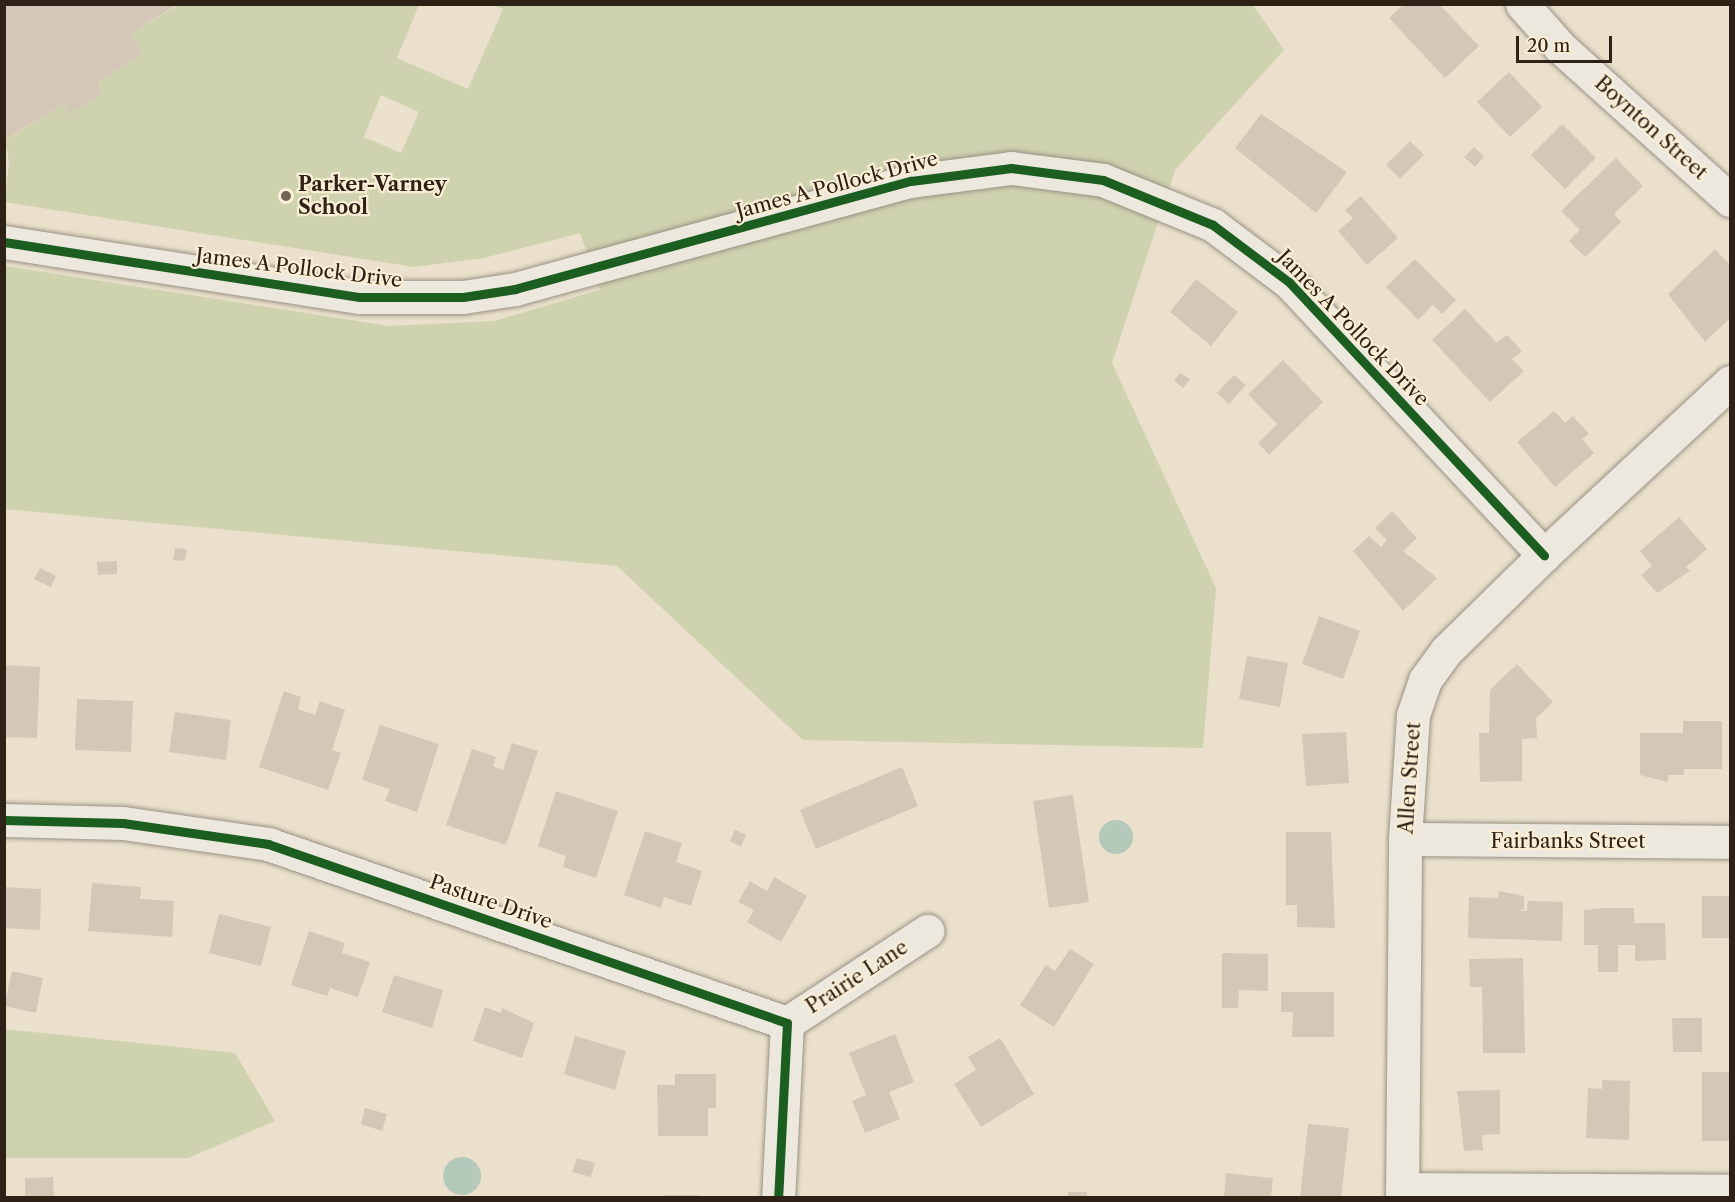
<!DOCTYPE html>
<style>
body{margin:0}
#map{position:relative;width:1735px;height:1202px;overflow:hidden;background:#eae0cb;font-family:"Libre Caslon Text",serif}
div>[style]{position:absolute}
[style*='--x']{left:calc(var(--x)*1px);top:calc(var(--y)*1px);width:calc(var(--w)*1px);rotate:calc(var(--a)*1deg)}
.green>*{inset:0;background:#ced2ae}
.water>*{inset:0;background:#b4c9b9}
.round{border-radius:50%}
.building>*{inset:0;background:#d5c7b7}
.roads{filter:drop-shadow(0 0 2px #999185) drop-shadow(0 0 2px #999185)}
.street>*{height:33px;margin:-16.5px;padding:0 16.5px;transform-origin:16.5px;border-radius:16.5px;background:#ede8de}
.secondary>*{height:33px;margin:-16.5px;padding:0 16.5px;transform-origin:16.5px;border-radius:16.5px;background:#ede8de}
.cycleway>*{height:9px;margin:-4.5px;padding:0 4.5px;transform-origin:4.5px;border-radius:4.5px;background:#1b5e20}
.dots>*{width:16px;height:16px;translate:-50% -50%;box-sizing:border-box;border:3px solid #faeed5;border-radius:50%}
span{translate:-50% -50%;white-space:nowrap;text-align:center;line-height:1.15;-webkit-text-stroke:4.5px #faeed5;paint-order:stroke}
.street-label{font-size:20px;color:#2e2217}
.poi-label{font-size:20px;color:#2e2217;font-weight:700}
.left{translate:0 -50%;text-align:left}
.frame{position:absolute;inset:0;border:6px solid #2e2217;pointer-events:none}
.scale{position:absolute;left:1516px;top:36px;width:96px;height:27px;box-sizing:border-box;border:3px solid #2e2217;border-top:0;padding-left:8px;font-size:18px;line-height:21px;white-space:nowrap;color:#2e2217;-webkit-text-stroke:4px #faeed5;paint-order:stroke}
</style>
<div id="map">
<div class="green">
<i style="clip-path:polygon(evenodd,178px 5px,419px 5px,397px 58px,468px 89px,503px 9px,493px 5px,1253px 5px,1284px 50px,1175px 170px,1112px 363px,1216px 588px,1203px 748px,803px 740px,617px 566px,5px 509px,5px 266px,389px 326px,494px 321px,600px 290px,580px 233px,484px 258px,414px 267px,5px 202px,9px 161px,5px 140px,64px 104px,70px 113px,103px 93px,97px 82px,143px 54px,131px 33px,178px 5px,381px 95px,419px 112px,401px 153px,364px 137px,381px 95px)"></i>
<i style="clip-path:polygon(4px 1029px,235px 1053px,275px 1121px,188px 1158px,5px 1158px)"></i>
</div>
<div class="water">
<i class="round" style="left:1099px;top:820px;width:34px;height:34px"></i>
<i class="round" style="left:443px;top:1157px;width:38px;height:38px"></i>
</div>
<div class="building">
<i style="clip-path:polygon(4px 4px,178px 4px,131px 33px,143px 54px,97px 82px,103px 93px,69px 114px,64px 104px,4px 140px)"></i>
<i style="clip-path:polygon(1404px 4px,1439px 4px,1479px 46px,1445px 78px,1389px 18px)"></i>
<i style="clip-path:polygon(1509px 72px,1542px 107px,1510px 137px,1477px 102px)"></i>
<i style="clip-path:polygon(1261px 114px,1347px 172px,1316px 213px,1235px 148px)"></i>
<i style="clip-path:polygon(1562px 124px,1596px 158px,1565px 189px,1531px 155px)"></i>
<i style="clip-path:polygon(1410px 141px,1424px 155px,1400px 179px,1386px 165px)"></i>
<i style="clip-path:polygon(1474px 147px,1484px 157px,1475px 167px,1464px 157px)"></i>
<i style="clip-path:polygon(1616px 158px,1643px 186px,1614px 214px,1621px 222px,1585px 257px,1569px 241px,1580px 230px,1561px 211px)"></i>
<i style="clip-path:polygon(1361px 196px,1398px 238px,1367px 265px,1338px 231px,1353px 218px,1345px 210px)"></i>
<i style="clip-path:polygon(1715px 249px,1730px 265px,1730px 318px,1705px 342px,1668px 294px)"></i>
<i style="clip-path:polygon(1415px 259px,1456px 300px,1442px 314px,1433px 305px,1418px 320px,1386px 287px)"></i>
<i style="clip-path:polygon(1196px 279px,1238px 312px,1211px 346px,1170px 312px)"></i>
<i style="clip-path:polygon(1465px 309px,1497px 343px,1507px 335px,1522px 351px,1512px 359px,1524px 371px,1490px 402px,1432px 340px)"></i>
<i style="clip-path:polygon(1283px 360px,1323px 402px,1269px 455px,1258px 443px,1277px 424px,1248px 394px)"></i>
<i style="clip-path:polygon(1180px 373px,1190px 379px,1183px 388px,1174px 381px)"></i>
<i style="clip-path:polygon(1234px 375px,1246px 385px,1229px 404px,1217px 393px)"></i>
<i style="clip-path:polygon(1554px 411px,1565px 423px,1573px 416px,1589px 434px,1582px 439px,1594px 453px,1555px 487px,1517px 442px)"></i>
<i style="clip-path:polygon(1392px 511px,1417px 538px,1403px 551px,1437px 578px,1403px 611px,1353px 551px,1369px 536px,1381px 547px,1387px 540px,1375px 528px)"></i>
<i style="clip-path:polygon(1679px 517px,1707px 549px,1686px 567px,1690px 571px,1657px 593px,1641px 575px,1652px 566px,1640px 551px)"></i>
<i style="clip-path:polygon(175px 548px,187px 549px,185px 561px,173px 560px)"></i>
<i style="clip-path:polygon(117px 561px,117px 574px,98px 575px,97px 562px)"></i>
<i style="clip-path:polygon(40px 568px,56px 576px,51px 587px,34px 579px)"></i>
<i style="clip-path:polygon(1319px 616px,1360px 631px,1343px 679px,1302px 664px)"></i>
<i style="clip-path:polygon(1247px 656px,1288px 663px,1280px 707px,1239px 699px)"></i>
<i style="clip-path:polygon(1517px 664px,1553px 702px,1536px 718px,1537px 738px,1522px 739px,1522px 781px,1480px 782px,1479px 733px,1489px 733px,1490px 690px)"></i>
<i style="clip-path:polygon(4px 665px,40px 667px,37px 738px,5px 737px)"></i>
<i style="clip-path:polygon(284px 691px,301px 697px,298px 709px,315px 715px,320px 701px,345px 710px,332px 750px,341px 753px,328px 790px,259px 767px)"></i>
<i style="clip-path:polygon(77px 699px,133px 701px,131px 752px,75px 750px)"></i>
<i style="clip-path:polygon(175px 712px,231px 720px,226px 760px,169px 752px)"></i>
<i style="clip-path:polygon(1683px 721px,1722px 721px,1722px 769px,1684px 769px,1684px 775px,1668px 775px,1668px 782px,1640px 775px,1640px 733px,1683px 733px)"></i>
<i style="clip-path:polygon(380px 725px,439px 744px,417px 812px,385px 801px,390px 789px,362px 780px)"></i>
<i style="clip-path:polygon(1346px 732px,1349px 783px,1306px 786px,1302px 734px)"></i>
<i style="clip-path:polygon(512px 743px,538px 751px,506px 845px,446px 825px,472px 749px,496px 757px,493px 766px,503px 770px)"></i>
<i style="clip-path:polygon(902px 767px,918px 806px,816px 849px,800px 810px)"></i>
<i style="clip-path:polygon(556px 791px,618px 811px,596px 878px,563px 867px,566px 856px,538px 846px)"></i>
<i style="clip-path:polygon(1073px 795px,1089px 902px,1049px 908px,1033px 801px)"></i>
<i style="clip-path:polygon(735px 830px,746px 835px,741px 847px,730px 841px)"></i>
<i style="clip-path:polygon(645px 831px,682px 843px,676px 862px,702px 871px,691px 906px,664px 897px,661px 908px,624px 895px)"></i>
<i style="clip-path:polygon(1286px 832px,1331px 832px,1335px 928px,1297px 927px,1297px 905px,1286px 905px)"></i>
<i style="clip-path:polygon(774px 877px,807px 896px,781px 942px,747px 922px,754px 910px,738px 902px,750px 881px,767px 891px)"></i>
<i style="clip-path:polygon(92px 883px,141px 887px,140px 899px,174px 901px,172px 937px,88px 931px)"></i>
<i style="clip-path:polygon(4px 887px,41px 889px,40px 930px,4px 928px)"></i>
<i style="clip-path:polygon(1499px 891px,1524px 896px,1524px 909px,1517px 911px,1527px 911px,1528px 901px,1563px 902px,1562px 941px,1468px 938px,1469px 897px,1498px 898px)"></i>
<i style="clip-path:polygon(1702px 896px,1730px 896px,1730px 938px,1702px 938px)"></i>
<i style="clip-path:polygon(1605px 908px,1634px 908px,1634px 923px,1665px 923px,1666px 960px,1635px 961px,1635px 945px,1618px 945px,1618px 972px,1598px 972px,1598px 945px,1584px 945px,1584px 910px)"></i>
<i style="clip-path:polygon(219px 914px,271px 927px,261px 966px,209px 953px)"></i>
<i style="clip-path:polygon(309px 931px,345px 943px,342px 953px,370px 962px,358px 997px,330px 988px,327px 996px,291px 985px)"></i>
<i style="clip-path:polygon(1070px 949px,1094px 964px,1054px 1027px,1020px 1005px,1046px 965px,1055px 971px)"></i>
<i style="clip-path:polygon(1222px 953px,1268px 954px,1268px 991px,1239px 990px,1238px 1008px,1222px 1008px)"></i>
<i style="clip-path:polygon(1523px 958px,1525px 1053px,1483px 1053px,1482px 987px,1470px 987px,1469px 959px)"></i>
<i style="clip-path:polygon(12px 971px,43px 978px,36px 1013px,4px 1006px)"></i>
<i style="clip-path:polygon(394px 975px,443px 990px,432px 1028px,382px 1012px)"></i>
<i style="clip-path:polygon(1281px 992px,1334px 992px,1334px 1037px,1292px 1037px,1293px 1012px,1281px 1012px)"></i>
<i style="clip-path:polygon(485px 1007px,501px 1013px,502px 1008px,534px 1023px,522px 1058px,473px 1041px)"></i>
<i style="clip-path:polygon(1672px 1018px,1702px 1018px,1702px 1052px,1673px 1052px)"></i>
<i style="clip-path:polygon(895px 1034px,914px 1082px,889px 1092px,900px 1119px,865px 1133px,852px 1101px,866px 1095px,849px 1053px)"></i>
<i style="clip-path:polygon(575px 1036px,626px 1051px,615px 1090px,564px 1074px)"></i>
<i style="clip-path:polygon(1000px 1038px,1034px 1094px,981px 1127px,954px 1084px,976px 1070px,968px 1057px)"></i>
<i style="clip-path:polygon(1702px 1072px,1730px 1072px,1730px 1141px,1702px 1141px)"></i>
<i style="clip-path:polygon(675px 1074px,716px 1074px,716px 1108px,708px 1108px,708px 1136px,658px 1136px,657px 1085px,675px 1085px)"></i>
<i style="clip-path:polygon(1602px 1080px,1630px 1081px,1629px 1140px,1586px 1138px,1588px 1088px,1602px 1089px)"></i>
<i style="clip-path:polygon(1500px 1090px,1500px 1134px,1482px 1135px,1483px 1150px,1464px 1151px,1457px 1091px)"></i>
<i style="clip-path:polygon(365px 1108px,387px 1114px,382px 1131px,361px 1124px)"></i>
<i style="clip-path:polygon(1308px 1124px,1349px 1128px,1341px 1198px,1300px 1198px)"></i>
<i style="clip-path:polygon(577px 1158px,595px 1163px,591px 1177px,572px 1172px)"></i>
<i style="clip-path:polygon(1226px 1173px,1273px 1178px,1271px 1198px,1224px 1198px)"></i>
<i style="clip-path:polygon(53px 1177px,54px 1198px,25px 1198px,25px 1178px)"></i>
<i style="clip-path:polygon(1068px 1192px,1087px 1192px,1087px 1198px,1068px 1198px)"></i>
<i style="clip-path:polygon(664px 1195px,699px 1195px,699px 1198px,664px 1198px)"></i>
</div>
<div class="roads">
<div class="street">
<i style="--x:4;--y:242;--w:360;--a:8.8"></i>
<i style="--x:360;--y:297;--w:103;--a:0"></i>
<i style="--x:463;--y:297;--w:53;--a:-8.7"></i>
<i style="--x:515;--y:289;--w:410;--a:-15.3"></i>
<i style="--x:911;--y:181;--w:101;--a:-7.4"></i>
<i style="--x:1011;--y:168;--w:93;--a:7.4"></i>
<i style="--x:1103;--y:180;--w:119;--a:22.2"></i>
<i style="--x:1213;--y:225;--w:95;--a:36.9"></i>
<i style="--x:1289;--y:282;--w:374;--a:47"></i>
<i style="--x:4;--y:820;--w:119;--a:1.4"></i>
<i style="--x:123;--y:823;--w:147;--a:8.2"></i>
<i style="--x:268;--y:844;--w:549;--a:19.03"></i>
<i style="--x:787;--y:1023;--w:175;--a:92.9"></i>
<i style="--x:1405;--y:839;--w:325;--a:0.5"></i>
<i style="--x:787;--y:1023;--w:168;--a:-33.3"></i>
<i style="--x:1402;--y:1189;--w:328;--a:0.3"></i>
<i style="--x:1402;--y:1198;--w:359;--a:-89.5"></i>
<i style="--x:1405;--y:839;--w:124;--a:-86.3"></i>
<i style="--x:1413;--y:715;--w:37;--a:-71"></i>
<i style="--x:1425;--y:680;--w:36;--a:-54"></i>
<i style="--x:1446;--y:651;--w:137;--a:-44.4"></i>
<i style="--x:1544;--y:555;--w:254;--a:-42.9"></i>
</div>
<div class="secondary">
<i style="--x:1522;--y:4;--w:57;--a:48.5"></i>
<i style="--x:1560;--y:47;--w:229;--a:42"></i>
</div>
</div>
<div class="cycleway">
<i style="--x:4;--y:242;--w:360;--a:8.8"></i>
<i style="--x:360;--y:297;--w:103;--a:0"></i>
<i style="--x:463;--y:297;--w:53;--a:-8.7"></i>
<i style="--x:515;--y:289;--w:410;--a:-15.3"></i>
<i style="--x:911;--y:181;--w:101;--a:-7.4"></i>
<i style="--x:1011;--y:168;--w:93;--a:7.4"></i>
<i style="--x:1103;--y:180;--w:119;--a:22.2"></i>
<i style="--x:1213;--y:225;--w:95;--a:36.9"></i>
<i style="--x:1289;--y:282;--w:374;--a:47"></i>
<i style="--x:4;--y:820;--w:119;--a:1.4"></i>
<i style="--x:123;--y:823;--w:147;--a:8.2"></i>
<i style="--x:268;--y:844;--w:549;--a:19.03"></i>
<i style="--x:787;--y:1023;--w:175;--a:92.9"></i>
</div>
<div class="dots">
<i style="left:286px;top:196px;background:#706456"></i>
</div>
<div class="street-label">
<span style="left:1651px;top:128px;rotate:42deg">Boynton Street</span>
<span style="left:837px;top:185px;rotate:-15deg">James A Pollock Drive</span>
<span style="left:299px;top:268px;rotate:7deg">James A Pollock Drive</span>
<span style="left:1353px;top:328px;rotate:46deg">James A Pollock Drive</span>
<span style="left:1410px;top:778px;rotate:-86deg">Allen Street</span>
<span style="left:1568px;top:841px">Fairbanks Street</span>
<span style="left:491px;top:902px;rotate:19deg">Pasture Drive</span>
<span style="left:857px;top:977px;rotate:-33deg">Prairie Lane</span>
</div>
<div class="poi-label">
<span class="left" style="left:298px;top:196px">Parker-Varney<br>School</span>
</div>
<div class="frame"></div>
<div class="scale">20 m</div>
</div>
